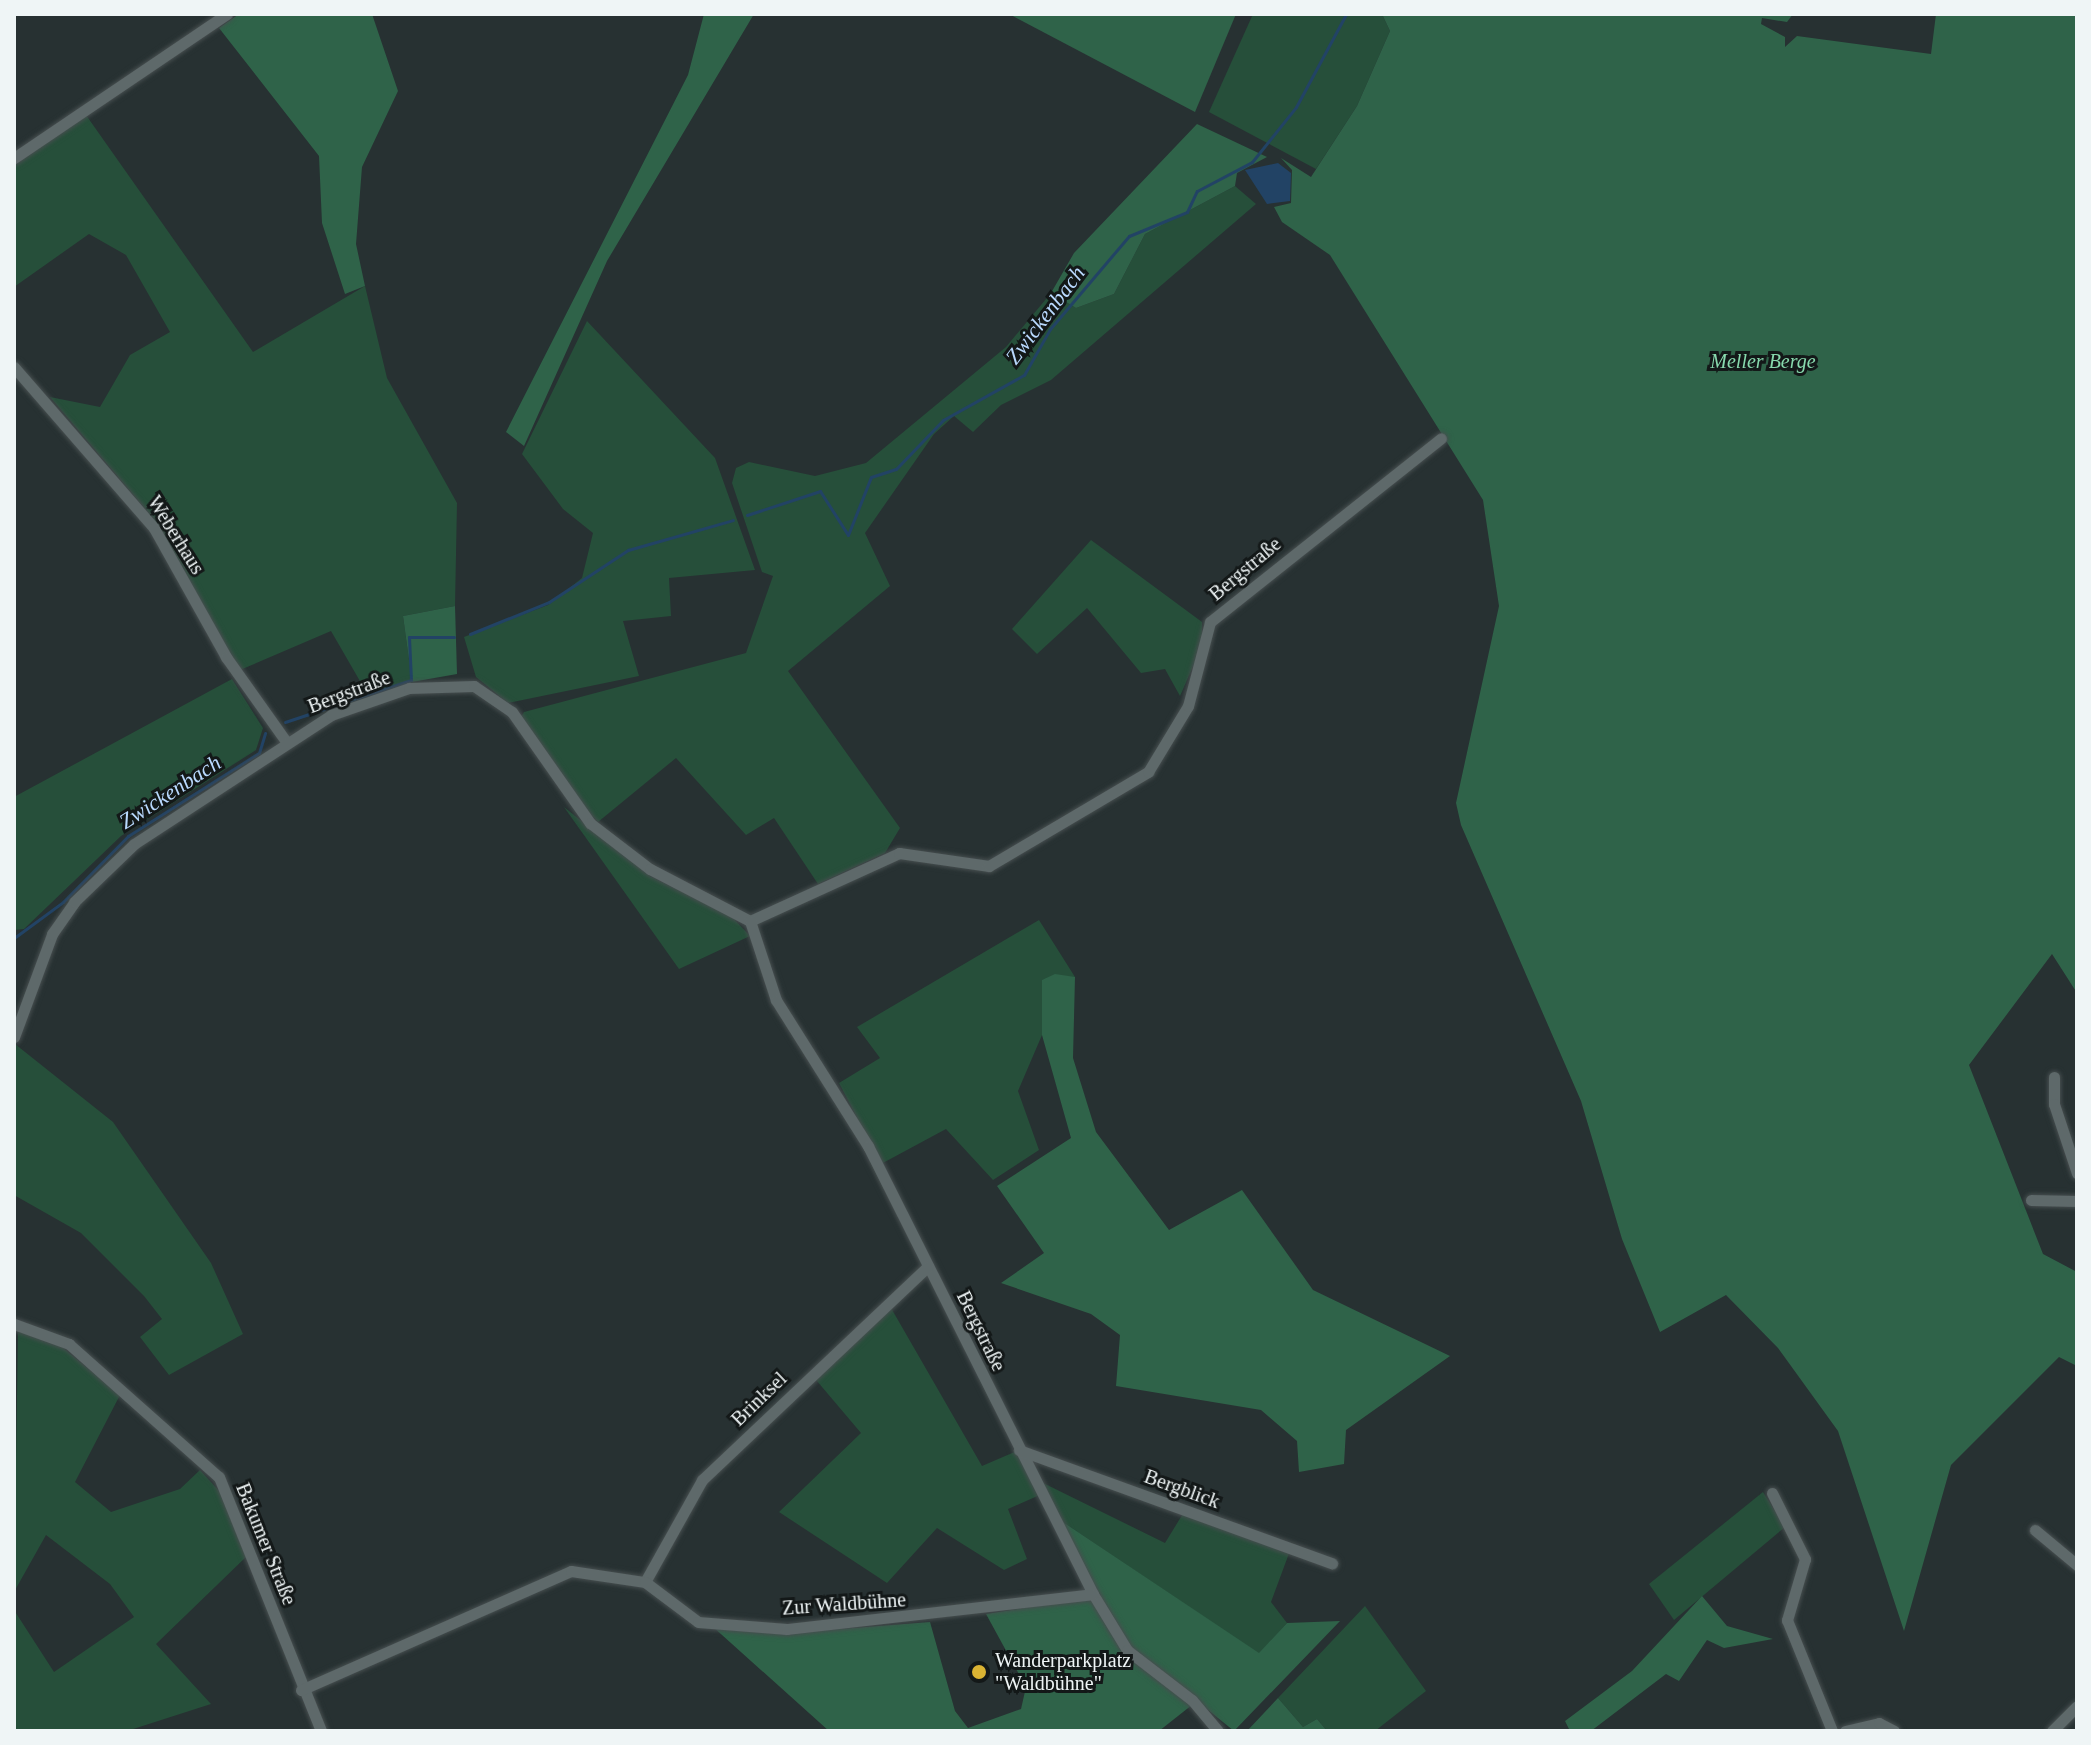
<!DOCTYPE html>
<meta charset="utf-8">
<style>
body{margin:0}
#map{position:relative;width:2091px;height:1745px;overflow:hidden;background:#273132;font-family:Georgia,serif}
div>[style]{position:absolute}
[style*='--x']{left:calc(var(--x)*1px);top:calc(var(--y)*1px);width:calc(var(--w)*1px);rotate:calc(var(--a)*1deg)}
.green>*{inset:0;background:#264f3a}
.forest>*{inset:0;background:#2f6349}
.water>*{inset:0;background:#224365}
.stream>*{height:3px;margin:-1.5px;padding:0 1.5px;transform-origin:1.5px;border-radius:1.5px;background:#224365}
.roads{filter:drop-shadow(0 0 2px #464e4f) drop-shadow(0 0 2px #464e4f)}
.minor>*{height:11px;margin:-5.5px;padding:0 5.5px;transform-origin:5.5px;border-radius:5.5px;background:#5e696a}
.dots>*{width:22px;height:22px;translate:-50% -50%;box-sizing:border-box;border:4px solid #131818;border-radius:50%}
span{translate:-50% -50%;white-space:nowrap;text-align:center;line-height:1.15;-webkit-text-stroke:6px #131818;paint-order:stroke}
.park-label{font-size:20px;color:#87d9ad;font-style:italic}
.street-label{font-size:20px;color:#eff5f6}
.poi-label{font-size:20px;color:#eff5f6}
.left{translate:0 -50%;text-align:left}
.water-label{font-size:22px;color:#b9d9fe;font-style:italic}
.frame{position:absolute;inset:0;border:16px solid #eff5f6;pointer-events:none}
</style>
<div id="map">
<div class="green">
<i style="clip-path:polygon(1253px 14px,1382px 14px,1390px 31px,1357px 106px,1316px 169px,1209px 112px)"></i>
<i style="clip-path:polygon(86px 115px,253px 352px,365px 286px,387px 378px,457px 503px,455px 606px,403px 616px,412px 682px,368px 695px,331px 631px,240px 670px,153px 518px,50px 397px,100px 407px,130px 355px,170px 332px,126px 255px,89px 234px,14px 287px,14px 166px)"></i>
<i style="clip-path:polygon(1235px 186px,1256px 204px,1051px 380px,1001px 405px,973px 432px,954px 416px,934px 434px,865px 533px,890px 586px,788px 671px,900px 828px,885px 853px,818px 884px,774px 818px,746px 835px,676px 758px,598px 822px,569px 792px,520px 719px,524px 712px,746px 653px,773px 576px,762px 572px,732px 483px,736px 468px,749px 462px,815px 476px,866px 463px,1006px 347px,1051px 293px,1076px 308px,1114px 294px,1145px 234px)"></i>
<i style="clip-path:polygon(587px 321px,715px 458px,755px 570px,669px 578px,671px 616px,623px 621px,639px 676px,508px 703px,476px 677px,464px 637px,548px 605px,582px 578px,593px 533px,563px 509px,522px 454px)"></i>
<i style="clip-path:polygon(1091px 540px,1202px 622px,1202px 646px,1180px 696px,1165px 669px,1141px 673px,1087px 608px,1037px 654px,1012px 629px)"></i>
<i style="clip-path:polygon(232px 679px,263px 728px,256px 750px,121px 836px,24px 929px,14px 930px,14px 797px)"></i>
<i style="clip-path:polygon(564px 807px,650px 876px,733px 918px,750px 936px,679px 969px)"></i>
<i style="clip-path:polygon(1039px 920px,1075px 977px,1042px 980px,1042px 1035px,1018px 1091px,1039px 1150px,993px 1180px,946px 1129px,881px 1164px,839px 1083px,880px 1058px,857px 1027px)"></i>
<i style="clip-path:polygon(15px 1044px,113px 1122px,211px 1263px,243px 1334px,169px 1375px,140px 1337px,162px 1319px,144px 1296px,81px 1233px,14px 1195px)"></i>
<i style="clip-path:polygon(887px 1301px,982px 1466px,1019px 1450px,1035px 1479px,1165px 1543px,1184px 1512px,1291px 1548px,1271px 1602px,1287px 1623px,1259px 1654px,1057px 1518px,1042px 1494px,1008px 1509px,1027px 1559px,1004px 1570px,937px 1528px,887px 1583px,779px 1512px,861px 1433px,811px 1374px)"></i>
<i style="clip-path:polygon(18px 1332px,51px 1338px,120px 1395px,75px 1482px,111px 1512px,180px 1489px,200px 1470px,220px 1492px,246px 1557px,156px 1644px,211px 1704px,127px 1731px,14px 1731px,14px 1610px,54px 1672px,134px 1617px,110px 1584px,46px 1535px,14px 1592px)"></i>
<i style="clip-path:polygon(1763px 1492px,1785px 1527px,1674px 1620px,1649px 1584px)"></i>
<i style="clip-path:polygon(1365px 1606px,1426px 1691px,1375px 1731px,1327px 1731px,1317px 1719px,1303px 1727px,1278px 1698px)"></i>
</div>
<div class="forest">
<i style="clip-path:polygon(239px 14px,372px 14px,398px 91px,362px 167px,356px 244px,365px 286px,345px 294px,322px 223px,319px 156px,219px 28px)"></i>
<i style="clip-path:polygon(704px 14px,754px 14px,607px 261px,524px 446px,506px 432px,688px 75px)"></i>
<i style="clip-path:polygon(1009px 14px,1236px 14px,1195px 112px)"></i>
<i style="clip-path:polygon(1382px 14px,1793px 14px,1787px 22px,1762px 18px,1761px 24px,1785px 37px,1785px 47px,1797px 36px,1931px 54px,1936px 14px,2077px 14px,2077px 993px,2052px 954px,1969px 1065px,2043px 1254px,2077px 1272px,2077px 1366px,2059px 1357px,1951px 1465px,1904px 1631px,1838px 1431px,1778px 1348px,1726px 1295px,1660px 1332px,1622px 1239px,1581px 1101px,1461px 825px,1456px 803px,1499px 606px,1483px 500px,1330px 255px,1282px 222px,1274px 207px,1291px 203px,1292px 170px,1281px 158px,1311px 177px,1357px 106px,1390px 31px)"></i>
<i style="clip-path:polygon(1197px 124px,1267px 157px,1237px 173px,1235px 186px,1145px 234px,1114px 294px,1076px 308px,1051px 293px,1074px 253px)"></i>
<i style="clip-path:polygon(455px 606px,457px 674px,412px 682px,403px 616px)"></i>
<i style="clip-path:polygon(1055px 974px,1075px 977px,1073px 1058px,1096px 1132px,1169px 1230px,1242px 1190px,1313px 1290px,1450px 1356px,1346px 1430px,1344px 1464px,1299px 1472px,1297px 1441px,1261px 1410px,1116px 1386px,1120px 1335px,1091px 1314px,1001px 1283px,1044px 1253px,997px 1186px,1071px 1138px,1042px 1035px,1042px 980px)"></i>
<i style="clip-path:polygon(1057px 1518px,1259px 1653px,1287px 1623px,1340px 1621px,1234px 1731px,1197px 1701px,1159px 1731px,829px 1731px,712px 1626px,788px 1633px,930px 1622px,955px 1711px,968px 1728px,1021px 1709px,1026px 1687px,986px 1614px,1101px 1596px)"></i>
<i style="clip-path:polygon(1702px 1596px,1727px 1626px,1773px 1639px,1724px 1648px,1707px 1640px,1679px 1681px,1666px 1674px,1591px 1731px,1570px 1731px,1565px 1721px,1632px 1671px)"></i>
<i style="clip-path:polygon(1278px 1698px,1303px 1727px,1317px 1719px,1327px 1731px,1247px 1731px)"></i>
</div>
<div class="water">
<i style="clip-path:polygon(1278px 163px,1291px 173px,1290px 201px,1267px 204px,1245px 170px)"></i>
</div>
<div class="stream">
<i style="--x:747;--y:515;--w:77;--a:-18.2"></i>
<i style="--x:820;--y:491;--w:52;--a:57.5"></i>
<i style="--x:848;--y:535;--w:62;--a:-68.4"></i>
<i style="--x:871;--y:477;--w:26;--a:-18"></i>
<i style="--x:896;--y:469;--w:68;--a:-46.2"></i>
<i style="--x:943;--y:420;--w:93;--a:-29.1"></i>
<i style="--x:1024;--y:375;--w:53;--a:-60.5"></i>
<i style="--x:1050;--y:329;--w:122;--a:-49.7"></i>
<i style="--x:1129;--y:236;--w:63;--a:-22.5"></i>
<i style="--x:1187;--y:212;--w:23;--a:-65"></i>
<i style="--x:1197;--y:191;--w:62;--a:-27.8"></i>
<i style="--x:1252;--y:162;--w:70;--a:-51.3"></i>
<i style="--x:1296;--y:107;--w:106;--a:-61.7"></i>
<i style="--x:470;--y:634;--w:85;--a:-22.1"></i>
<i style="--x:549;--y:602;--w:95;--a:-33.4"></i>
<i style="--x:628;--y:550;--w:109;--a:-15.9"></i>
<i style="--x:285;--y:722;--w:133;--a:-18.4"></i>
<i style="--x:411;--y:680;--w:43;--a:-92.7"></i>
<i style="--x:409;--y:637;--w:45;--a:0"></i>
<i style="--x:14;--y:938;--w:61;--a:-36.3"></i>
<i style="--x:63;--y:902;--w:93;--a:-45.4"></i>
<i style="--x:128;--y:836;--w:155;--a:-32.4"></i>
<i style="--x:259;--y:753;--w:21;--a:-73"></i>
</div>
<div class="roads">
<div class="minor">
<i style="--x:14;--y:158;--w:257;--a:-34.1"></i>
<i style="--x:14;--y:367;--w:213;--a:49"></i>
<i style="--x:154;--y:528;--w:148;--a:60.8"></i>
<i style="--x:226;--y:657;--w:102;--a:54.6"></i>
<i style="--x:750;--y:921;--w:164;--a:-24.5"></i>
<i style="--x:899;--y:853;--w:91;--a:8.2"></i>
<i style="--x:989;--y:866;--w:185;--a:-30.6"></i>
<i style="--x:1148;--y:772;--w:77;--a:-58.8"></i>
<i style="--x:1188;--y:706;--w:87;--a:-75.3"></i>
<i style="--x:1210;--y:622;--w:295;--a:-38.5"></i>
<i style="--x:14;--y:1037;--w:110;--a:-69.7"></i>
<i style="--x:52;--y:934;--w:39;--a:-55"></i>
<i style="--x:74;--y:902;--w:83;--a:-44"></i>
<i style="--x:134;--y:844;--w:235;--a:-33.2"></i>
<i style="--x:331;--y:715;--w:83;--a:-19.1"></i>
<i style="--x:409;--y:688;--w:65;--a:-1.8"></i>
<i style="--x:474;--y:686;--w:46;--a:34.4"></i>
<i style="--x:512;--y:712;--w:136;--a:54.9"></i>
<i style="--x:590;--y:823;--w:76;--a:37.5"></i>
<i style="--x:650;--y:869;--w:113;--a:27.5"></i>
<i style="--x:750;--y:921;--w:83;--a:71.8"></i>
<i style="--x:776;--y:1000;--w:173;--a:57.8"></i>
<i style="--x:868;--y:1146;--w:501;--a:63.33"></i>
<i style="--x:1093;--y:1594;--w:66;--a:58.7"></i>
<i style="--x:1127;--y:1650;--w:82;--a:37.6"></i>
<i style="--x:1192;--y:1700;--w:40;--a:50"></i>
<i style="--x:2054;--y:1077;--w:27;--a:90"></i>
<i style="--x:2054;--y:1104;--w:73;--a:71.6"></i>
<i style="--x:2031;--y:1200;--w:46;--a:1.2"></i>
<i style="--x:14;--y:1324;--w:59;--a:20"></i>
<i style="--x:69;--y:1344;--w:200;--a:41.6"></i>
<i style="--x:219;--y:1477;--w:274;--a:68.1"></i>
<i style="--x:1019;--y:1450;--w:333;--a:19.9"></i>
<i style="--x:1772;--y:1493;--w:74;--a:63.4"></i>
<i style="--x:1805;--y:1559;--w:64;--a:106.4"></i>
<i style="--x:1787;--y:1620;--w:120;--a:67.9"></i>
<i style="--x:2035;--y:1530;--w:55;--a:39.8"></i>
<i style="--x:645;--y:1582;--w:117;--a:-60.8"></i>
<i style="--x:702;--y:1480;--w:311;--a:-43.4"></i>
<i style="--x:301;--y:1690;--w:295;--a:-23.8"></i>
<i style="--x:571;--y:1571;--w:75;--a:8.5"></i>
<i style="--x:645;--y:1582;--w:66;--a:37"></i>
<i style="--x:698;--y:1622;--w:89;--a:4.5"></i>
<i style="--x:787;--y:1629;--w:308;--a:-6.5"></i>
<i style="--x:1845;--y:1731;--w:35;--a:-13"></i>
<i style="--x:1879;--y:1723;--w:17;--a:28"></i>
<i style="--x:2052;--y:1731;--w:35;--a:-45"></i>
</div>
</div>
<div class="dots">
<i style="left:979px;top:1672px;background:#dab333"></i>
</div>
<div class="park-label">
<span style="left:1763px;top:361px">Meller Berge</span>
</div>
<div class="street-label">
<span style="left:176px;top:535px;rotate:58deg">Weberhaus</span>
<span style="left:1245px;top:569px;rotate:-40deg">Bergstraße</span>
<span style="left:349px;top:692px;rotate:-21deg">Bergstraße</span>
<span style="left:981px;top:1331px;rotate:64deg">Bergstraße</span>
<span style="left:759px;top:1399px;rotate:-44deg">Brinksel</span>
<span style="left:1182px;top:1489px;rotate:20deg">Bergblick</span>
<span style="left:266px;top:1544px;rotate:68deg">Bakumer Straße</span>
<span style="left:844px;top:1604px;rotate:-4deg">Zur Waldbühne</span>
</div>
<div class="poi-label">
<span class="left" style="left:995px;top:1672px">Wanderparkplatz<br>"Waldbühne"</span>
</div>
<div class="water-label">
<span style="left:1045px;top:315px;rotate:-53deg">Zwickenbach</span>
<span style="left:170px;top:792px;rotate:-33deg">Zwickenbach</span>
</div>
<div class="frame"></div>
</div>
